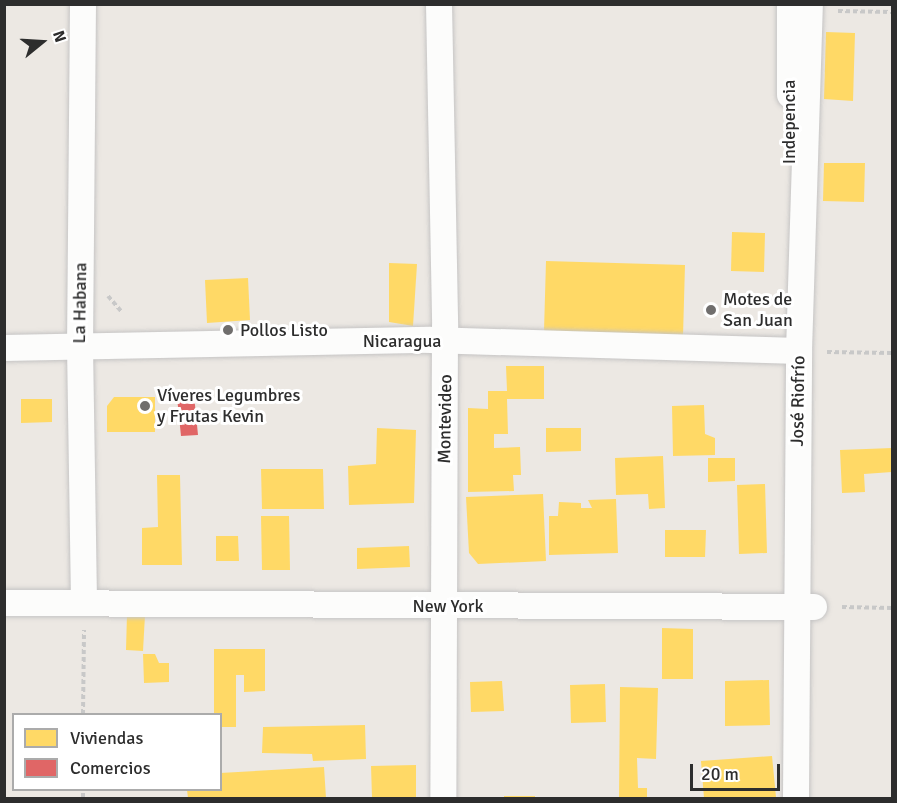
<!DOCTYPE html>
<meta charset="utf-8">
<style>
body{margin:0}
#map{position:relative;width:897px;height:803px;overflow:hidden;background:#ece8e3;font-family:Signika,sans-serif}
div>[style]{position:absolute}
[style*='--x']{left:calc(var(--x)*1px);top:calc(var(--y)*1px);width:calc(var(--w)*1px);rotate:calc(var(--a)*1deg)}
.homes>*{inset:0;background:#ffd966}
.shops>*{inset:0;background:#e06666}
.path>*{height:4px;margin-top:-2px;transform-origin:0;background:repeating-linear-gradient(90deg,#c8c8c8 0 4.5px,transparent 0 7.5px)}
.roads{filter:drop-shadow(0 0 2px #c5c4c4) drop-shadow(0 0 2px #c5c4c4)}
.street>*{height:26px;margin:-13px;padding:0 13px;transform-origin:13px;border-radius:13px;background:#fcfcfb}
.dots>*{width:16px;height:16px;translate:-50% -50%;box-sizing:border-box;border:3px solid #fff;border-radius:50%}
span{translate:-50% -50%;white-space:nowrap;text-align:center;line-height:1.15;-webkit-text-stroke:6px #fff;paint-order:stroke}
.street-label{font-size:18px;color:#2d2d2d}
.poi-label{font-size:18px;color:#2d2d2d}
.left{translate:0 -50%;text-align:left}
.frame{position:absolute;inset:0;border:6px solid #2d2d2d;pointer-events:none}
.legend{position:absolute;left:12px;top:713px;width:210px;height:78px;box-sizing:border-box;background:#fff;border:2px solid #ababab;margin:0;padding:8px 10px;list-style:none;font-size:18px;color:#2d2d2d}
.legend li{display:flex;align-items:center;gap:12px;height:30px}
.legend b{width:30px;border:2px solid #ababab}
.north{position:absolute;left:12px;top:12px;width:60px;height:60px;-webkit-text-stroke:4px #fff;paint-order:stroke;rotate:72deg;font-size:16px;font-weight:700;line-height:24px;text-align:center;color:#2d2d2d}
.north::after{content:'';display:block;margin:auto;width:21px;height:27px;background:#2d2d2d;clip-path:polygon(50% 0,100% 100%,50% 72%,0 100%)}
.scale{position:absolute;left:690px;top:764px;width:90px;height:27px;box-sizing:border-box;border:3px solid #2d2d2d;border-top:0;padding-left:8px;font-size:18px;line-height:21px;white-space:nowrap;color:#2d2d2d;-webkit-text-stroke:4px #fff;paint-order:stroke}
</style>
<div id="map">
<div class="homes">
<i style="clip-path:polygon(826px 32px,855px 33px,853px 101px,824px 99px)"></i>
<i style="clip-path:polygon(824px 163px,865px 163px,864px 202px,823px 201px)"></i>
<i style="clip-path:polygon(732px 232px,765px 233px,764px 272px,731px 271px)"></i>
<i style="clip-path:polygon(546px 261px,685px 265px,683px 336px,544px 331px)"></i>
<i style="clip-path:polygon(389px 263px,417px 264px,413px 326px,389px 322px)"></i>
<i style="clip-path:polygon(248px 278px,250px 320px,207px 323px,205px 280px)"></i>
<i style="clip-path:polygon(506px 366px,544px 366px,544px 399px,507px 399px,508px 434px,494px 434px,494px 448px,520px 447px,521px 475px,513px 475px,514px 491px,468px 492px,468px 408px,488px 409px,488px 391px,507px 391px)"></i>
<i style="clip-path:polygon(114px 397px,155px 397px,155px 432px,107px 432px,107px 406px)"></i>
<i style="clip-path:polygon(21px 399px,52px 399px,52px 422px,21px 423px)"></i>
<i style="clip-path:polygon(704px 405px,705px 434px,715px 438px,715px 455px,673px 456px,672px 406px)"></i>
<i style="clip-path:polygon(377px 428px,416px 430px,414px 503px,349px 505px,348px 466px,376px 464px)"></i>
<i style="clip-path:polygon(546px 428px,581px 428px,581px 451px,546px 452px)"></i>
<i style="clip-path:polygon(892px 448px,892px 472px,864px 474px,865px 492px,842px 493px,840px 450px)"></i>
<i style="clip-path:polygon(663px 456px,665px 508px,649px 509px,648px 494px,616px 495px,615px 458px)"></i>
<i style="clip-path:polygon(708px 458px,735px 458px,735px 481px,708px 482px)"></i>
<i style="clip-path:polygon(261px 469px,323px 469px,324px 509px,262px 509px)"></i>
<i style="clip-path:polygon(157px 475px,180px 475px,182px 565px,142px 565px,142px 528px,158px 527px)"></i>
<i style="clip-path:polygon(765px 484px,767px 553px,739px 554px,737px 485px)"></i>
<i style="clip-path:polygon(543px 494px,546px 561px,478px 564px,469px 553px,466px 497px)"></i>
<i style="clip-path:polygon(616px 499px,618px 553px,549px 555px,549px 516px,558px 516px,559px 502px,581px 503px,581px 508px,592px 508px,588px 500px)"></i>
<i style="clip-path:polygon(261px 516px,289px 516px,290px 570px,262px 570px)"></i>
<i style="clip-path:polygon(665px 530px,706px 530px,705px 557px,665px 557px)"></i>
<i style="clip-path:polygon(216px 536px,238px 536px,239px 561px,216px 561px)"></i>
<i style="clip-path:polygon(409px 546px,410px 567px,357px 569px,357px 548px)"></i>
<i style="clip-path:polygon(127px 614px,145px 615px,143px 651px,126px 650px)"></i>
<i style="clip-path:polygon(662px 628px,693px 629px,693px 679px,662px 679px)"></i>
<i style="clip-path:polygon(214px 649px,265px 649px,265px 691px,244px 692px,244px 675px,236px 675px,236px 727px,220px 727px,220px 714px,214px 714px)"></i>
<i style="clip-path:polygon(143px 654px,155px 654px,159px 663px,169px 663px,169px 682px,144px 683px)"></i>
<i style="clip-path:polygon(769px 680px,770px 725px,725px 726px,725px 681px)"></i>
<i style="clip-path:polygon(502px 681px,504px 711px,471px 712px,470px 682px)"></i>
<i style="clip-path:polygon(605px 684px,606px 722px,571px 723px,570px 685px)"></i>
<i style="clip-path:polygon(620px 687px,658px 688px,656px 759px,637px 758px,638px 788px,647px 788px,647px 798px,619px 798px)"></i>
<i style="clip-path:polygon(365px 725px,366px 759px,313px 761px,312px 754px,262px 753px,263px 727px)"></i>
<i style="clip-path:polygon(772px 756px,776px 797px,704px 798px,701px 761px)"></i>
<i style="clip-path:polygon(416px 765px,416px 798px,372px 798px,371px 766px)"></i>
<i style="clip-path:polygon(324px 767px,326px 798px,188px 798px,187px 790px,220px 790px,220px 773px)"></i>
<i style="clip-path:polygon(504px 796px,535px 796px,535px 798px,504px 798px)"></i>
</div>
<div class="shops">
<i style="clip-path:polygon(194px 395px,198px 435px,181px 436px,177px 397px)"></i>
</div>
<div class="path">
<i style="--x:838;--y:11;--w:54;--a:1.1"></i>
<i style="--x:108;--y:296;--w:20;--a:49"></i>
<i style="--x:827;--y:352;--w:65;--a:0.9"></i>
<i style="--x:842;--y:607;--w:50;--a:1.1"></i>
<i style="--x:83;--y:714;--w:84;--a:-89.3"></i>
<i style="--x:83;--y:798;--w:8;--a:-90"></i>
</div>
<div class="roads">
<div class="street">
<i style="--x:83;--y:4;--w:342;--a:90.5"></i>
<i style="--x:80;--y:346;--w:256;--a:89.1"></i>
<i style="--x:439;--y:4;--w:323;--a:88.9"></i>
<i style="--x:445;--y:327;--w:471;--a:90.2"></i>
<i style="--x:790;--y:95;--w:91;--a:-90"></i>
<i style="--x:4;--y:348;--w:426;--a:-1.1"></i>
<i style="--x:430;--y:340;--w:369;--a:1.7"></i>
<i style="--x:4;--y:603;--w:810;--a:0.28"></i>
<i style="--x:796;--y:798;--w:447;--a:-89.6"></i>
<i style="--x:799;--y:351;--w:347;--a:-88.2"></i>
</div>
</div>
<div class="dots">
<i style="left:711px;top:310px;background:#706e6d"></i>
<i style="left:228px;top:330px;background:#706e6d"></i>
<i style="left:145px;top:406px;background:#706e6d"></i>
</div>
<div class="street-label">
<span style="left:789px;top:122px;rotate:-90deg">Indepencia</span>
<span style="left:80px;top:303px;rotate:-89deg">La Habana</span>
<span style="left:402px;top:341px">Nicaragua</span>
<span style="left:798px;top:401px;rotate:-89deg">José Riofrío</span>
<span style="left:445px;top:419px;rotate:-89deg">Montevideo</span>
<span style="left:448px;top:606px">New York</span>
</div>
<div class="poi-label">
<span class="left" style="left:723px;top:310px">Motes de<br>San Juan</span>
<span class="left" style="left:240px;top:330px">Pollos Listo</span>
<span class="left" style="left:157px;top:406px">Víveres Legumbres<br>y Frutas Kevin</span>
</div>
<div class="frame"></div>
<ul class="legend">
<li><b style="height:16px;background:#ffd966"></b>Viviendas</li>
<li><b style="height:16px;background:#e06666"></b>Comercios</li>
</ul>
<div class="north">N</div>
<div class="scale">20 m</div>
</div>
